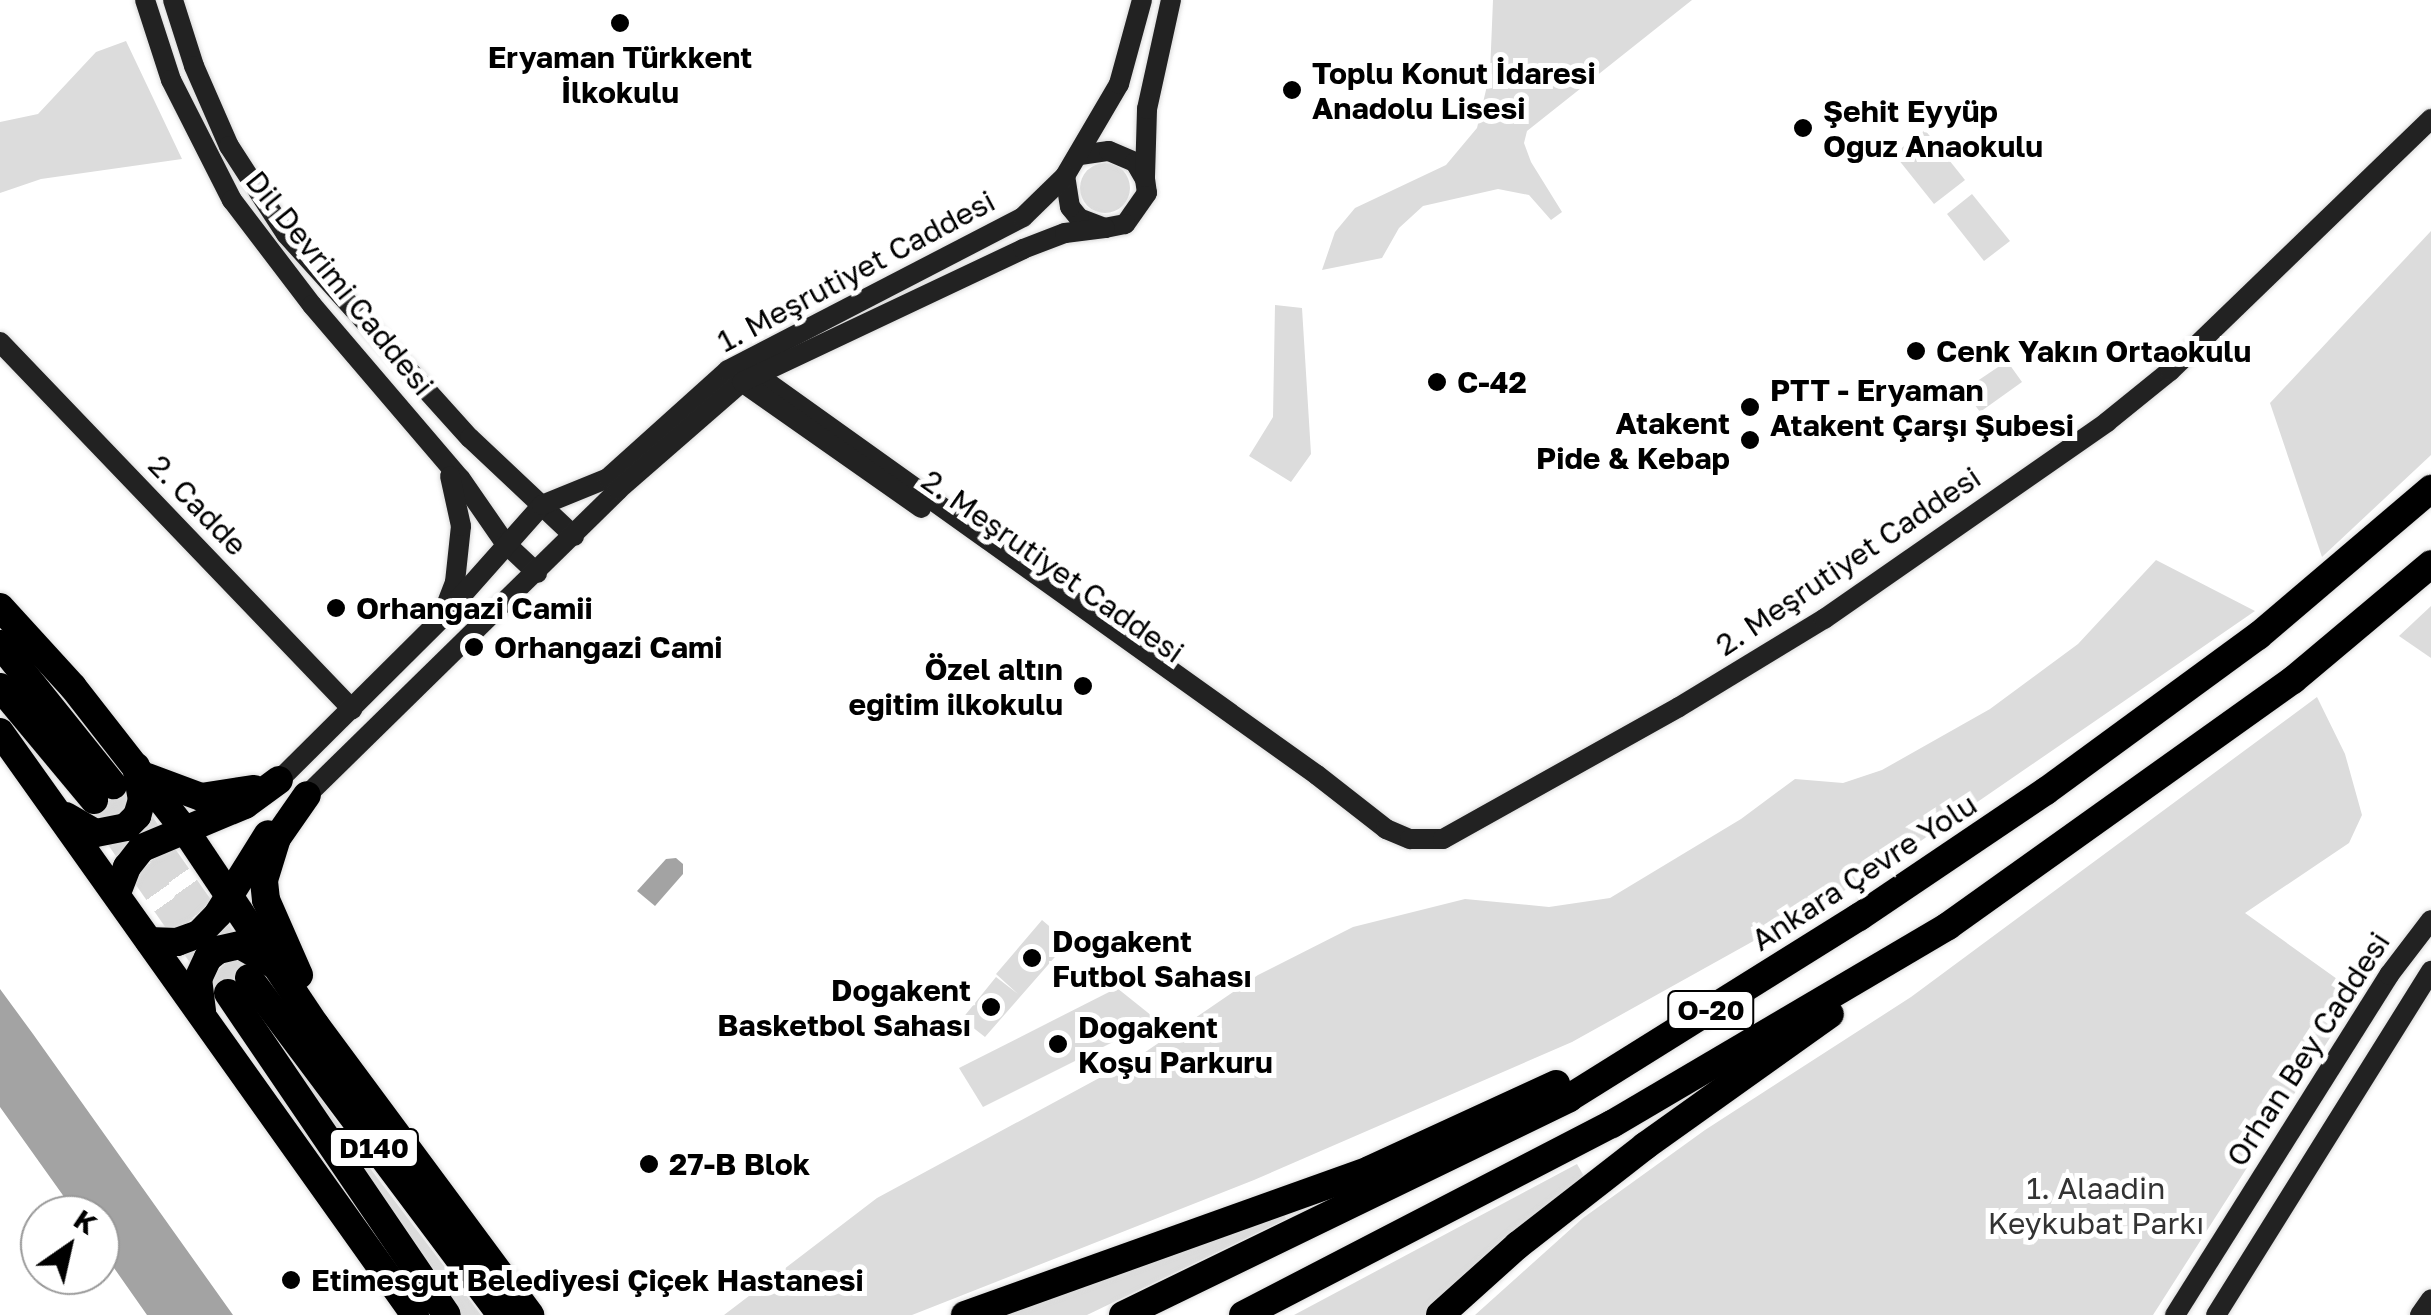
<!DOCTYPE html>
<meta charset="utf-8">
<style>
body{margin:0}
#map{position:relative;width:2431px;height:1315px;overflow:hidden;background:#fff;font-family:"Golos Text",sans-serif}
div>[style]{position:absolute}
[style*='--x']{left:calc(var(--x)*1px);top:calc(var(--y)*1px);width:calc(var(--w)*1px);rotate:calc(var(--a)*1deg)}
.green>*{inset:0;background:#dcdcdc}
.round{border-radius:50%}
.water>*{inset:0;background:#a3a3a3}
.highway-tunnel>*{height:28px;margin-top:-14px;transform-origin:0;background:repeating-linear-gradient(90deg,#d9d9d9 0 28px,transparent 0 42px)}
.roads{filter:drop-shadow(0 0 2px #dbdbdb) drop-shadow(0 0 2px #dbdbdb)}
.secondary>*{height:20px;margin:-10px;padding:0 10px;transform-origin:10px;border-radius:10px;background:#222}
.highway>*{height:28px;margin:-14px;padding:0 14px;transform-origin:14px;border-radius:14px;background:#000}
.dots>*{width:28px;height:28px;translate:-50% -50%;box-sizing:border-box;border:5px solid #fff;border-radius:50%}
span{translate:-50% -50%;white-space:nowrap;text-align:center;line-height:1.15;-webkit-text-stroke:10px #fff;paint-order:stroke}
.shield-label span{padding:2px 8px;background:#fff;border:2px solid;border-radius:8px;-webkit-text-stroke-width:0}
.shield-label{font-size:28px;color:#000;font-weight:700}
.poi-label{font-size:30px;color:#000;font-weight:700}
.left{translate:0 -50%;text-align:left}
.right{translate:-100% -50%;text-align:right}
.street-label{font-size:30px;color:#000}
.park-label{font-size:30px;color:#333}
.north{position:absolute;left:20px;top:1195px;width:100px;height:100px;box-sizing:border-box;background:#fff;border:2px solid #999;border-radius:50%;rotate:34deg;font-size:28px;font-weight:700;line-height:40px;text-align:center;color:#000}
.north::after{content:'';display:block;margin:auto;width:35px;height:45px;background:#000;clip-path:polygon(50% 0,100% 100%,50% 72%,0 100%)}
</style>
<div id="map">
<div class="green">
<i style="clip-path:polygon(1493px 0,1692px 0,1527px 131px,1524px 143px,1531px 162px,1562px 212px,1551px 220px,1529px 195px,1498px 189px,1423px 206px,1399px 228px,1382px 258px,1322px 270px,1335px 232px,1355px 208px,1446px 165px,1477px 128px,1490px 73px)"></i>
<i style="clip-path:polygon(126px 41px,182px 159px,41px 179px,0 193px,0 122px,38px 114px,96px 52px)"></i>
<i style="clip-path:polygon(1925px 130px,1965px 180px,1934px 204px,1894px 154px)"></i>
<i class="round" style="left:1080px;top:163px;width:50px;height:50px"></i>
<i style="clip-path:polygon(1972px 194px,2010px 241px,1984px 261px,1947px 214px)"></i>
<i style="clip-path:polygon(2431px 231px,2431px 455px,2322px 557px,2270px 403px)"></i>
<i style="clip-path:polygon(1275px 305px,1302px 308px,1311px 454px,1291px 482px,1249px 456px,1273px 417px)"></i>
<i style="clip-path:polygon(2007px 361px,2022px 382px,1980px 412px,1964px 390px)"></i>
<i style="clip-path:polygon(2156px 560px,2255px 611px,1867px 878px,1572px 1042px,1254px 1180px,912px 1315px,724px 1315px,877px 1198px,1138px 1057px,1258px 975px,1353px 927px,1465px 899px,1549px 907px,1610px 898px,1741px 819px,1795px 779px,1843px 783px,1882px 770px,1990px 709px,2078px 644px)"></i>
<i style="clip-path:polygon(2431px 606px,2431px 658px,2399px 636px)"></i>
<i style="clip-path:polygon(2317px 697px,2345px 754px,2362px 815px,2349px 843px,2245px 913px,2358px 994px,2153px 1315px,1475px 1315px,1583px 1218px,1705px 1130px,1911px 997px)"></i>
<i style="clip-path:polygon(1042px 920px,1068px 942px,985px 1037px,962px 1019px,996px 977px,1018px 994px,996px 974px)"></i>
<i style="clip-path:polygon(241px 981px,351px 1143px,481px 1315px,460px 1315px,235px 985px)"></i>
<i style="clip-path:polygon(1117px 988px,1157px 1020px,983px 1107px,959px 1068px)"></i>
<i style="clip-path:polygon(1577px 1164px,1585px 1178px,1425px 1315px,1294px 1315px)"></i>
<i style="clip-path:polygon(1281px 1205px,1286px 1219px,1087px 1315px,984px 1315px)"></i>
</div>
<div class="water">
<i style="clip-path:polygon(676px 858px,683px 864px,683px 874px,655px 906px,637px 891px,666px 859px)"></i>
<i style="clip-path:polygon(0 989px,33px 1034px,233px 1315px,147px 1315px,100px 1248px,100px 1215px,77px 1215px,0 1107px)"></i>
</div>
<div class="highway-tunnel">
<i style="--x:113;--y:785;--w:236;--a:54.8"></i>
<i style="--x:94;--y:800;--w:235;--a:55.2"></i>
</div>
<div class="roads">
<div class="secondary">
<i style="--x:145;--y:0;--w:84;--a:72"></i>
<i style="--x:171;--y:80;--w:135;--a:63.1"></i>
<i style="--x:232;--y:200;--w:132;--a:52.7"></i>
<i style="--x:312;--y:305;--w:228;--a:49.5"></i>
<i style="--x:460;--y:478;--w:79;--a:55.3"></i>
<i style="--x:505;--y:543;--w:44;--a:43.2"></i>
<i style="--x:173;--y:0;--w:69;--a:72.3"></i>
<i style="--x:194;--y:66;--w:87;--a:66.4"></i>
<i style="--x:229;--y:146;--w:105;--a:57.1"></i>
<i style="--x:286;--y:234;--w:275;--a:48"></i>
<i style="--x:470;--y:438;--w:143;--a:43.3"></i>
<i style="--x:1080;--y:155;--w:29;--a:-8"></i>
<i style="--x:1109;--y:151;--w:28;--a:23"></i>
<i style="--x:1135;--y:162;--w:20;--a:60"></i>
<i style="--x:1145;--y:179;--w:14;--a:82"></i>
<i style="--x:1147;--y:193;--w:38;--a:125"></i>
<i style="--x:1125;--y:224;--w:20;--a:169"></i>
<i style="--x:1105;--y:228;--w:28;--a:-159"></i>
<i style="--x:1079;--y:218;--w:14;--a:-129"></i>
<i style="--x:1070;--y:207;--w:31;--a:-99"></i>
<i style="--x:1065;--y:176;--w:107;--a:-59.6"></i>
<i style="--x:1119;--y:84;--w:87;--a:-74.7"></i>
<i style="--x:1145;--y:177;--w:68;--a:-88.3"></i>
<i style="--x:1147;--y:109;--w:112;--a:-77.6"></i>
<i style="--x:0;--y:342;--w:509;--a:46.2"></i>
<i style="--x:757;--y:375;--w:688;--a:35.54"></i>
<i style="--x:1317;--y:775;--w:88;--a:38"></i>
<i style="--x:1386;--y:829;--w:26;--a:23"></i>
<i style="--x:1410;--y:839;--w:33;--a:0"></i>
<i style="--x:1443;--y:839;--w:270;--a:-29.2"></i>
<i style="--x:1679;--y:707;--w:170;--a:-31.3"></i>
<i style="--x:1824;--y:619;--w:345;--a:-34.8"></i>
<i style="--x:2107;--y:422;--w:81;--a:-39"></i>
<i style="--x:2170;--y:371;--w:363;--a:-44"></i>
<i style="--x:742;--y:382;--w:219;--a:35.1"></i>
<i style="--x:447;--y:603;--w:22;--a:-69"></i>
<i style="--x:455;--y:582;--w:56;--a:-83.9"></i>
<i style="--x:461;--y:526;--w:51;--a:-102.4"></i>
<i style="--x:279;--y:780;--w:227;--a:-44.8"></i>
<i style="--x:440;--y:620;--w:154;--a:-48.4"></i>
<i style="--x:542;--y:505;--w:71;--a:-22.2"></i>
<i style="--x:608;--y:478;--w:161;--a:-42"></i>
<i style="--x:728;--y:370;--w:332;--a:-27.4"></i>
<i style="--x:1023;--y:217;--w:59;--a:-44.3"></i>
<i style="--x:307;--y:795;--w:436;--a:-44.4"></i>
<i style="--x:618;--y:490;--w:164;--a:-41.1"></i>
<i style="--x:742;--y:382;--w:311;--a:-25.3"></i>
<i style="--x:1023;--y:249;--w:45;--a:-20.9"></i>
<i style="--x:1065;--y:233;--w:40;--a:-7.1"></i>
<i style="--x:2175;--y:1315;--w:402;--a:-57.8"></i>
<i style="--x:2389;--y:975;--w:69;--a:-52.6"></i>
<i style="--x:2216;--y:1315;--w:406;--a:-58"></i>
<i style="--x:2420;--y:1315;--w:19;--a:-55"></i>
</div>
<div class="highway">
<i style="--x:0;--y:607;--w:108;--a:47.6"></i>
<i style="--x:73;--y:687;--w:185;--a:52"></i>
<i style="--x:187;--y:833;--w:230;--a:56.2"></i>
<i style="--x:315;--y:1024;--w:362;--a:53.5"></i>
<i style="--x:0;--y:644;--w:181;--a:51.3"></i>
<i style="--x:0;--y:687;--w:147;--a:50.2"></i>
<i style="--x:0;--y:732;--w:716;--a:54.56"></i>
<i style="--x:147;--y:777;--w:58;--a:20.3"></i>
<i style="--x:201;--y:797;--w:54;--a:-8.6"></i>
<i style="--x:66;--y:816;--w:34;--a:30"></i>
<i style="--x:96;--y:833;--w:31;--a:-11"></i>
<i style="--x:126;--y:827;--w:16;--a:-45"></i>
<i style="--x:137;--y:816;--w:17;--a:-73"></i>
<i style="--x:142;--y:800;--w:34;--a:-100"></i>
<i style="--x:117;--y:893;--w:28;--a:-69"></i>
<i style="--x:127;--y:867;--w:24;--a:-52"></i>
<i style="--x:142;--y:848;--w:112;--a:-22.7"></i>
<i style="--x:245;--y:805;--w:42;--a:-36.3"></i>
<i style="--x:149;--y:941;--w:28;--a:2"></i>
<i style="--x:177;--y:942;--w:23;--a:-20"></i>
<i style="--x:199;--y:934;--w:28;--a:-46"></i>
<i style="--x:218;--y:914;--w:94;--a:-58"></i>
<i style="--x:299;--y:975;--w:82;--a:-113.7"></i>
<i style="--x:266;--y:900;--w:20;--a:-96"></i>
<i style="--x:264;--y:880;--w:44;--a:-72.8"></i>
<i style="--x:277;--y:838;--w:52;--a:-55.1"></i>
<i style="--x:249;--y:978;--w:421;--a:53.2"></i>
<i style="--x:228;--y:993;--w:389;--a:55.8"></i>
<i style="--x:202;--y:1011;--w:32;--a:-97"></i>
<i style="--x:198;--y:979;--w:23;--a:-65"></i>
<i style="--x:208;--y:958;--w:13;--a:-39"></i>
<i style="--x:218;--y:950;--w:23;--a:-13"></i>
<i style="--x:240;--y:945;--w:39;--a:30"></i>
<i style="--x:965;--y:1315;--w:429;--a:-19.7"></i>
<i style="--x:1369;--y:1170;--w:206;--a:-24.7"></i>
<i style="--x:1123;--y:1315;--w:496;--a:-25.9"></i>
<i style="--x:1569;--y:1098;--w:342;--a:-32"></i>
<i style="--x:1859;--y:917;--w:225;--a:-34"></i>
<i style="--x:2046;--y:791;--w:263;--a:-36.2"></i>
<i style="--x:2258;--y:636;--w:227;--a:-40.4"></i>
<i style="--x:1243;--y:1315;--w:416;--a:-27.4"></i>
<i style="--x:1612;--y:1124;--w:390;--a:-30.5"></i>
<i style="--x:1948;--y:926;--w:424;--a:-35.5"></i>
<i style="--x:2293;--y:680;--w:180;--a:-40"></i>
<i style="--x:1440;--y:1315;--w:105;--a:-41.9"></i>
<i style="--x:1518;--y:1245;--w:161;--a:-37.9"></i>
<i style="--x:1645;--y:1146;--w:227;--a:-35.5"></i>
</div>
</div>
<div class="dots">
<i style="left:620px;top:23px;background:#000"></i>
<i style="left:1292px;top:90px;background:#000"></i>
<i style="left:1803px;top:128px;background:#000"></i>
<i style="left:1916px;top:351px;background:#000"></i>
<i style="left:1437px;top:382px;background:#000"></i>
<i style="left:1750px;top:407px;background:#000"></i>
<i style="left:1750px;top:440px;background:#000"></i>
<i style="left:336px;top:608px;background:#000"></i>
<i style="left:474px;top:647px;background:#000"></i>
<i style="left:1083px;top:686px;background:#000"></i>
<i style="left:1032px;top:958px;background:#000"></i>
<i style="left:991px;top:1007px;background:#000"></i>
<i style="left:1058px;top:1044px;background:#000"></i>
<i style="left:649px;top:1164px;background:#000"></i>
<i style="left:291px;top:1280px;background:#000"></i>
</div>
<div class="shield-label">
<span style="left:1711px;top:1010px">O-20</span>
<span style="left:374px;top:1148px">D140</span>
</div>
<div class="poi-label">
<span style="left:620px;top:74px">Eryaman Türkkent<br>İlkokulu</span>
<span class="left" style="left:1312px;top:90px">Toplu Konut İdaresi<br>Anadolu Lisesi</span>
<span class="left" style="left:1823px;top:128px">Şehit Eyyüp<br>Oğuz Anaokulu</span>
<span class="left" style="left:1936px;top:351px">Cenk Yakın Ortaokulu</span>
<span class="left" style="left:1457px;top:382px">C-42</span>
<span class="left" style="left:1770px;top:407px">PTT - Eryaman<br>Atakent Çarşı Şubesi</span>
<span class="right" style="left:1730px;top:440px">Atakent<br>Pide &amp; Kebap</span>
<span class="left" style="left:356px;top:608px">Orhangazi Camii</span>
<span class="left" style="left:494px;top:647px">Orhangazi Cami</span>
<span class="right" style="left:1063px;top:686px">Özel altın<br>eğitim ilkokulu</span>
<span class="left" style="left:1052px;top:958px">Doğakent<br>Futbol Sahası</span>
<span class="right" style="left:971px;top:1007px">Doğakent<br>Basketbol Sahası</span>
<span class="left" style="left:1078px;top:1044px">Doğakent<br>Koşu Parkuru</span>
<span class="left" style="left:669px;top:1164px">27-B Blok</span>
<span class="left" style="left:311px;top:1280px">Etimesgut Belediyesi Çiçek Hastanesi</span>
</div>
<div class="street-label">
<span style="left:856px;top:271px;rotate:-28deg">1. Meşrutiyet Caddesi</span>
<span style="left:340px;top:283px;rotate:51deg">Dil Devrimi Caddesi</span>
<span style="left:198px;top:505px;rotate:46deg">2. Cadde</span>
<span style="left:1848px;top:561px;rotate:-34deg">2. Meşrutiyet Caddesi</span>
<span style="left:1053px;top:566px;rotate:35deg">2. Meşrutiyet Caddesi</span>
<span style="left:1864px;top:872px;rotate:-33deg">Ankara Çevre Yolu</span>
<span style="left:2308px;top:1049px;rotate:-57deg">Orhan Bey Caddesi</span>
</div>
<div class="park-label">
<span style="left:2096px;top:1205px">1. Alaadin<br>Keykubat Parkı</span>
</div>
<div class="north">K</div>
</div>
